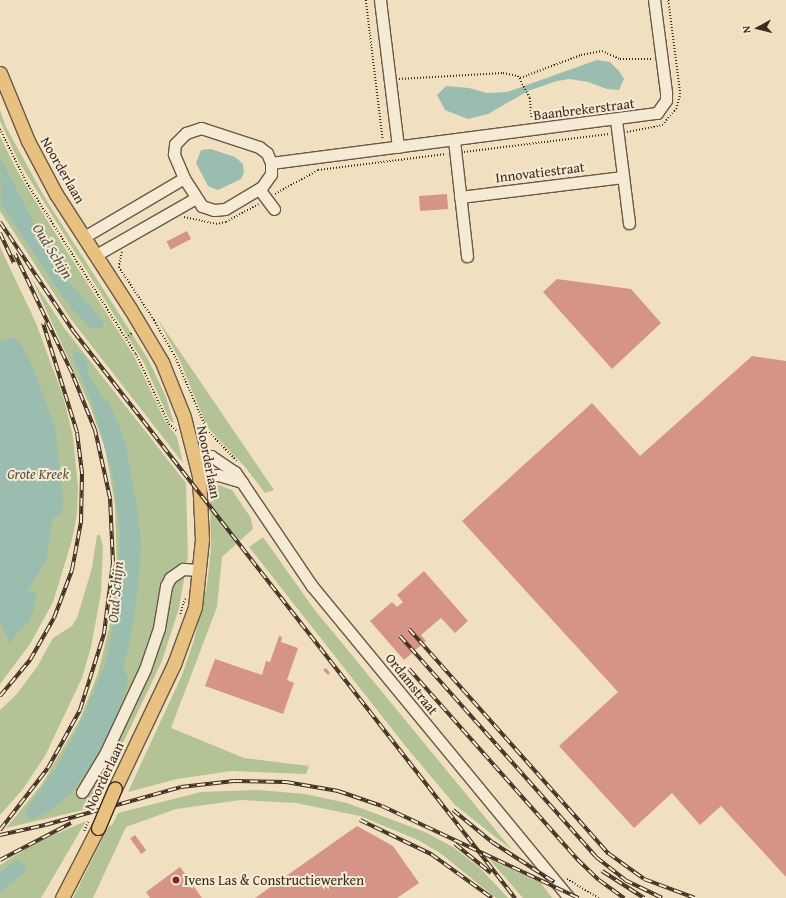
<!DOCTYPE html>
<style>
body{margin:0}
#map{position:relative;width:786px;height:898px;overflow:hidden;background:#f0e0bf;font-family:"Gentium Book Plus",serif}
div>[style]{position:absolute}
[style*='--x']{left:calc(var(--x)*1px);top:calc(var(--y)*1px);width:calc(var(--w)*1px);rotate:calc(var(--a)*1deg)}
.green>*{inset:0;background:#b4c396}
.water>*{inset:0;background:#9abdaf}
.building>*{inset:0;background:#d69388;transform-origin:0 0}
.path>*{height:1.5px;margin-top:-0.75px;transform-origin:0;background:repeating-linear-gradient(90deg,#3c2a1e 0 1px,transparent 0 3px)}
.roads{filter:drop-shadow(1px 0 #695846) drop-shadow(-1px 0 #695846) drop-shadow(0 1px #695846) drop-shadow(0 -1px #695846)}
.minor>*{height:11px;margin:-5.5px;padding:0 5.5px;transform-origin:5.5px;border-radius:5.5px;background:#f5ebd5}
.major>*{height:13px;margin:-6.5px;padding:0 6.5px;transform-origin:6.5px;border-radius:6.5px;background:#e8c080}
.rail>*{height:4px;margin-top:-2px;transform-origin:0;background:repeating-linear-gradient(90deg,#f5ebd5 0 8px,#3c2a1e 0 16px);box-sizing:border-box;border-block:1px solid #3c2a1e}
.path-bridge>*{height:1.5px;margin-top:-0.75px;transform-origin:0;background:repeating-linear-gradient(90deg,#3c2a1e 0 1px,transparent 0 3px)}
.bridges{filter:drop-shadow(1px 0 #3c2a1e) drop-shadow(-1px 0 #3c2a1e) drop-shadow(0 1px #3c2a1e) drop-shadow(0 -1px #3c2a1e)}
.major-bridge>*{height:13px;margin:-6.5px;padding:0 6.5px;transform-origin:6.5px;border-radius:6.5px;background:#e8c080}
.dots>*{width:11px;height:11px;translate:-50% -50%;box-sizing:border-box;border:2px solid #f5ebd5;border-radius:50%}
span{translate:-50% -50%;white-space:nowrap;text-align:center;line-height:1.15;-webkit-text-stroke:4px #f5ebd5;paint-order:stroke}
.street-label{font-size:14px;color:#3c2a1e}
.park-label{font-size:14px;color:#5a503c;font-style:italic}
.poi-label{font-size:14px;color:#3c2a1e}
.left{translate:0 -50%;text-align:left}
.water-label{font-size:15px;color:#544f42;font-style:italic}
.north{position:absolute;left:738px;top:8px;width:40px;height:40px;-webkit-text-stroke:3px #f5ebd5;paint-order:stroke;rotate:263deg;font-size:11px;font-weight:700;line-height:16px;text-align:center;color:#3c2a1e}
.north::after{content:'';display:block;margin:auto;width:14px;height:18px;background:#3c2a1e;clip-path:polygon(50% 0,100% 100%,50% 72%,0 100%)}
</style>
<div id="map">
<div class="green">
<div style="clip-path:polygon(0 110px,6px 127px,45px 198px,148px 359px,166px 397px,174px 423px,170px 421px,144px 363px,19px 162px,0 121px)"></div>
<div style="clip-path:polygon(0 136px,16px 169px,50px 225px,134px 356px,165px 421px,177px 437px,183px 463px,70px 318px,0 211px)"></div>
<div style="clip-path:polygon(0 247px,36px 323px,63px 396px,73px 436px,78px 487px,77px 514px,72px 540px,53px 602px,30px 644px,0 684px)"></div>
<div style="clip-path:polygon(32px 279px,65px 329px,186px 483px,188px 556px,179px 608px,162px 661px,92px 808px,6px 828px,42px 784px,80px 719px,98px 673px,111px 620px,117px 570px,115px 505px,105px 448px,90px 406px)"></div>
<div style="clip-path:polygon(157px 318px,274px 490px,265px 493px,246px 468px,207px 427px,180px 361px)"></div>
<div style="clip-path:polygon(219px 485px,232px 490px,251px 518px,253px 529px,222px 557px,217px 607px,171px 728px,244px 758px,309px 766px,306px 774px,232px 771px,177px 779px,128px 792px,182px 675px,194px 640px,207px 585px,211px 547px,210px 494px,212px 488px)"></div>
<div style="clip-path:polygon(97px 535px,100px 535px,103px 546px,101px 593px,91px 647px,82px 678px,45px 756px,23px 789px,0 815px,0 710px,16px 695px,37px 667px,53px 638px,72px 626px,77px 618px,92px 568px)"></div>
<div style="clip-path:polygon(263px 537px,314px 609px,512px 850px,455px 805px,407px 748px,249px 547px)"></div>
<div style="clip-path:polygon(258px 790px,305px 794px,347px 803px,425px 832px,453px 847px,480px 868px,508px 898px,496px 898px,440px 853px,418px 840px,360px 816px,296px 803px,241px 800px,176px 809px,126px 827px,93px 898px,73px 898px,109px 826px,112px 825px,118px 813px,201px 792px)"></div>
<div style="clip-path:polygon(86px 821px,41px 898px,0 898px,0 865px,35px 843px)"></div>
<div style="clip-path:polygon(489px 859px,541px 883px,552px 898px,523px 898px)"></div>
</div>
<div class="water">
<div style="clip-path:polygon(597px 60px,610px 62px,619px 71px,624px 79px,619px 90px,607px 89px,588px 82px,570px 79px,557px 81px,528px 91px,488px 114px,468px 119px,445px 110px,437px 95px,446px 86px,469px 88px,487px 93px,507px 92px)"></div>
<div style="clip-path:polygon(211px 149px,235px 157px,243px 164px,244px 173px,241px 179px,218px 190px,208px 186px,196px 163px,201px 150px)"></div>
<div style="clip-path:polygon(0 157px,59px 271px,101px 318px,104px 323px,103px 327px,95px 329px,88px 327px,65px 300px,1px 204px)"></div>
<div style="clip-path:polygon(14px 337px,20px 342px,30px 361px,55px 426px,63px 495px,62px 515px,53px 518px,46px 561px,27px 592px,37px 591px,34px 609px,28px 623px,20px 629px,10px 644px,0 623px,0 342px)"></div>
<div style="clip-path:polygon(73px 350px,86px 357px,89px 375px,102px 397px,109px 402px,125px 441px,137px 508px,141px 543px,139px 579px,131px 637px,123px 667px,128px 678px,126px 692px,113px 722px,97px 758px,71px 793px,52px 809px,31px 820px,25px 815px,27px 808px,58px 765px,75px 734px,106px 663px,118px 597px,120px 531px,113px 477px,90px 397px,73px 358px)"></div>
<div style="clip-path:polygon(17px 860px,26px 866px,25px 872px,0 893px,0 872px)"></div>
</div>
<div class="building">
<div style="left:447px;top:194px;width:15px;height:28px;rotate:86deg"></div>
<div style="left:187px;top:231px;width:9px;height:23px;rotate:63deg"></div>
<div style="clip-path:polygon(557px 279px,631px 289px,661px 323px,612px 369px,543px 292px)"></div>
<div style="clip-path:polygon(752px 356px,786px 361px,786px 877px,721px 806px,700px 825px,672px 793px,634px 828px,559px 746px,618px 692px,462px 521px,592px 403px,640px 456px)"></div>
<div style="clip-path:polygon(424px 571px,468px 621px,455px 633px,441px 618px,421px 635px,426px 641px,404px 660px,370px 621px,392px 602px,397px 607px,403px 602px,397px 595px)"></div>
<div style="clip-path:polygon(279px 636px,282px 637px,281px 642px,298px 648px,287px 680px,294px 683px,283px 714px,205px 686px,215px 659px,262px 675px,266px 661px,270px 662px)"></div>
<div style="clip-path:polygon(326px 668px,330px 673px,328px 675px,323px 670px)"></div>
<div style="clip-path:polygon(357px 826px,393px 846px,419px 883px,397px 898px,255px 898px)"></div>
<div style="left:135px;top:835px;width:19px;height:6px;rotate:54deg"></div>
<div style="clip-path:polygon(180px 867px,202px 898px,150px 898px,146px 892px)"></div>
</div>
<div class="path">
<div style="--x:366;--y:0;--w:141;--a:83.1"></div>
<div style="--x:520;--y:78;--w:65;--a:-20.7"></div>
<div style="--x:581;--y:55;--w:21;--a:-11"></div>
<div style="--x:602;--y:51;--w:20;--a:24"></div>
<div style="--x:620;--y:59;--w:31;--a:0"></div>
<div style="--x:399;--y:79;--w:104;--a:-3.3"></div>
<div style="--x:503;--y:73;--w:15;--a:11"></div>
<div style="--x:518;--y:76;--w:25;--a:61"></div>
<div style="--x:530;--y:98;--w:21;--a:85"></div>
<div style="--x:0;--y:129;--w:60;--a:63.4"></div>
<div style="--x:27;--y:183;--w:203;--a:57.5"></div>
<div style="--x:136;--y:354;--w:77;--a:64.8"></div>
<div style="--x:169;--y:424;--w:11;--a:41"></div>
<div style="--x:627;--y:132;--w:36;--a:-11"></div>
<div style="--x:662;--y:125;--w:21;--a:-49"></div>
<div style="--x:676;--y:109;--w:16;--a:-75"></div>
<div style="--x:680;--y:94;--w:95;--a:-97.3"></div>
<div style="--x:464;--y:152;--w:146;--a:-7.1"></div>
<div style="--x:275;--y:194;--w:49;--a:-29.2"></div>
<div style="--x:318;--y:170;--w:129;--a:-7.1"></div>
<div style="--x:184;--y:217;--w:33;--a:12"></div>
<div style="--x:216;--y:224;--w:10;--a:-11"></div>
<div style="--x:226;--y:222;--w:37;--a:-29"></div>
<div style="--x:122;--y:252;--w:15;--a:101"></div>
<div style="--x:119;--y:267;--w:64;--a:56.6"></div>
<div style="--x:154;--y:320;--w:3;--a:162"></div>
<div style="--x:154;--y:320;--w:39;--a:60"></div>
<div style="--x:174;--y:354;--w:83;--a:66.5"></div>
<div style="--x:207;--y:430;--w:45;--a:45.9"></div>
<div style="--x:126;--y:338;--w:8;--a:-40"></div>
<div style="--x:180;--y:614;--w:16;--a:-72"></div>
<div style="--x:567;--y:879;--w:37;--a:31"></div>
</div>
<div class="roads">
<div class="minor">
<div style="--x:380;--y:0;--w:148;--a:83"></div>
<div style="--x:616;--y:120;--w:104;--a:82.8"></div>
<div style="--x:201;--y:128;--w:61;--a:18.1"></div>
<div style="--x:259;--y:147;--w:10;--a:37"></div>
<div style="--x:267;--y:153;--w:11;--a:68"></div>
<div style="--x:271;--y:163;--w:11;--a:90"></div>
<div style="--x:271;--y:174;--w:16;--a:125"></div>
<div style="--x:262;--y:187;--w:43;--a:149.3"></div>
<div style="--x:225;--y:209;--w:11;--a:175"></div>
<div style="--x:214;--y:210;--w:13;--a:-162"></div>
<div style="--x:202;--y:206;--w:33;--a:-123"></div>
<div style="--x:184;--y:178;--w:26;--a:-113"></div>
<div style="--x:174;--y:154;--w:10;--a:-84"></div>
<div style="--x:175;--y:144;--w:16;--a:-45"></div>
<div style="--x:186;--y:133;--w:16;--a:-18"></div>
<div style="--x:454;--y:140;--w:117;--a:83.6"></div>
<div style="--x:271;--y:163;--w:389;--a:-7.4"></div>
<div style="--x:657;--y:113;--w:16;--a:-55"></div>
<div style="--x:666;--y:100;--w:8;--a:-90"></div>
<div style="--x:666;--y:92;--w:93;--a:-97.4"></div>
<div style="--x:259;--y:189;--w:25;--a:53"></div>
<div style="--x:460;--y:197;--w:164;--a:-7"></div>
<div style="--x:84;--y:237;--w:116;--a:-30.5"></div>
<div style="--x:96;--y:255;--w:115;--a:-29.7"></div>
<div style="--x:194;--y:456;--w:17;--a:0"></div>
<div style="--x:211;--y:456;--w:29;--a:34"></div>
<div style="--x:235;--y:472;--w:138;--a:56"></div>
<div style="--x:312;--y:586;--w:404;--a:50.5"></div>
<div style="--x:199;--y:476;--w:19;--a:-3"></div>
<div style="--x:218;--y:475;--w:25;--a:16"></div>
<div style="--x:82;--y:792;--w:44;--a:-58.8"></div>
<div style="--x:105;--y:754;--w:94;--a:-64.8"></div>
<div style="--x:145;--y:669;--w:43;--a:-71.1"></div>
<div style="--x:159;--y:628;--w:43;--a:-80.5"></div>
<div style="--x:166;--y:586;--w:9;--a:-63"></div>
<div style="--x:170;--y:578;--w:16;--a:-35"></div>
<div style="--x:183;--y:569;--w:17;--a:3"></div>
</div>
<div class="major">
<div style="--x:0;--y:73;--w:74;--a:67.6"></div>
<div style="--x:28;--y:141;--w:60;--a:62.2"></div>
<div style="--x:56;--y:194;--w:138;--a:57.1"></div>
<div style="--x:131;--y:310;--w:61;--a:59.2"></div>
<div style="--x:162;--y:362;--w:59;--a:68.2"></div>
<div style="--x:184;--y:417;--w:61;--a:75.7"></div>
<div style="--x:199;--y:476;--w:63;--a:87.3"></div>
<div style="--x:202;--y:539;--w:68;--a:95.9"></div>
<div style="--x:195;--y:607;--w:61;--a:110.2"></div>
<div style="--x:174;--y:664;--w:137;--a:115.4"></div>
<div style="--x:62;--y:898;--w:79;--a:-62.8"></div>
</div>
</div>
<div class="rail">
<div style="--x:0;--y:222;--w:133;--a:56.1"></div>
<div style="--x:74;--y:332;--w:718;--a:52.08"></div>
<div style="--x:0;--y:233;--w:33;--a:65"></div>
<div style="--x:409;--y:629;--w:300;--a:48.4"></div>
<div style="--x:608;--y:853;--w:44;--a:35.8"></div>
<div style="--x:644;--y:879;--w:54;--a:20.4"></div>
<div style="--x:400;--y:636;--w:295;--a:48.4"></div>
<div style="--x:596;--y:857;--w:37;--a:38"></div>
<div style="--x:625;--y:880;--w:41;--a:25.9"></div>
<div style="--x:409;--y:669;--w:254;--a:48.5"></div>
<div style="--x:577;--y:859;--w:30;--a:44"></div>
<div style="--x:599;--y:880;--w:31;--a:36"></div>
<div style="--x:0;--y:696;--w:47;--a:-50.2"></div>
<div style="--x:30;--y:660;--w:48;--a:-60.3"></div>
<div style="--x:54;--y:618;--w:51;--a:-69.4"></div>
<div style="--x:72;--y:570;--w:49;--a:-79.4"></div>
<div style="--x:81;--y:522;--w:49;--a:-88.8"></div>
<div style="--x:82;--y:473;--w:41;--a:-97"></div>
<div style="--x:77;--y:432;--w:114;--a:-107.3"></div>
<div style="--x:453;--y:810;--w:50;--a:39.4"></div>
<div style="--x:492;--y:842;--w:74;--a:32.8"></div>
<div style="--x:360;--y:820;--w:79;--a:25.6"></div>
<div style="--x:431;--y:854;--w:75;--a:35.8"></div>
<div style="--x:0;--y:830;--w:78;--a:-52.3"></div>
<div style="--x:48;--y:768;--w:66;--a:-61.1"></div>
<div style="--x:80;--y:710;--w:80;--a:-72.5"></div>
<div style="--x:104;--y:634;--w:72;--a:-82.8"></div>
<div style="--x:113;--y:563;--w:65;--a:-92.6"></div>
<div style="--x:110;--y:498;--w:70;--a:-102.4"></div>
<div style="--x:95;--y:430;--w:61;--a:-112"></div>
<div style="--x:72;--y:373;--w:132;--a:-115.6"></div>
<div style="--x:0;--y:835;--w:46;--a:-12.5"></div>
<div style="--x:45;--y:825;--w:141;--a:-15.6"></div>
<div style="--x:181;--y:787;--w:53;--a:-6.5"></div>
<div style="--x:234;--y:781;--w:52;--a:1.1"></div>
<div style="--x:286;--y:782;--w:53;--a:9.8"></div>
<div style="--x:338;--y:791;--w:46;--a:18.8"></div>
<div style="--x:382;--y:806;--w:217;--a:25.1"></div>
<div style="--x:455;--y:844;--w:46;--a:38.9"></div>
<div style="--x:0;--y:860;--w:80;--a:-27.5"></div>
<div style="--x:602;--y:871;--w:50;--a:32.7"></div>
</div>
<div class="path-bridge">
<div style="--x:84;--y:831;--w:10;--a:-66"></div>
</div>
<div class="bridges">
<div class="major-bridge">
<div style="--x:98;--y:828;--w:43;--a:-67"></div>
</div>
</div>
<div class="dots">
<div style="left:176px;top:880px;background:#8f2418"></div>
</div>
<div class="street-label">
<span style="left:584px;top:109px;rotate:-7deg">Baanbrekerstraat</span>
<span style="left:63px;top:170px;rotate:60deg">Noorderlaan</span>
<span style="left:540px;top:172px;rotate:-7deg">Innovatiestraat</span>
<span style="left:209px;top:462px;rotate:79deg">Noorderlaan</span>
<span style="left:412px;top:684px;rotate:51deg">Ordamstraat</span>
<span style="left:104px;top:776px;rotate:-65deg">Noorderlaan</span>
</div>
<div class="park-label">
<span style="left:38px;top:474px">Grote Kreek</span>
</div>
<div class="poi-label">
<span class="left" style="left:184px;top:880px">Ivens Las &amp; Constructiewerken</span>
</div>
<div class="water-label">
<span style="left:53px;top:251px;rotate:58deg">Oud Schijn</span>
<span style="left:115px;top:592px;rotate:-85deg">Oud Schijn</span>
</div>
<div class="north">N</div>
</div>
